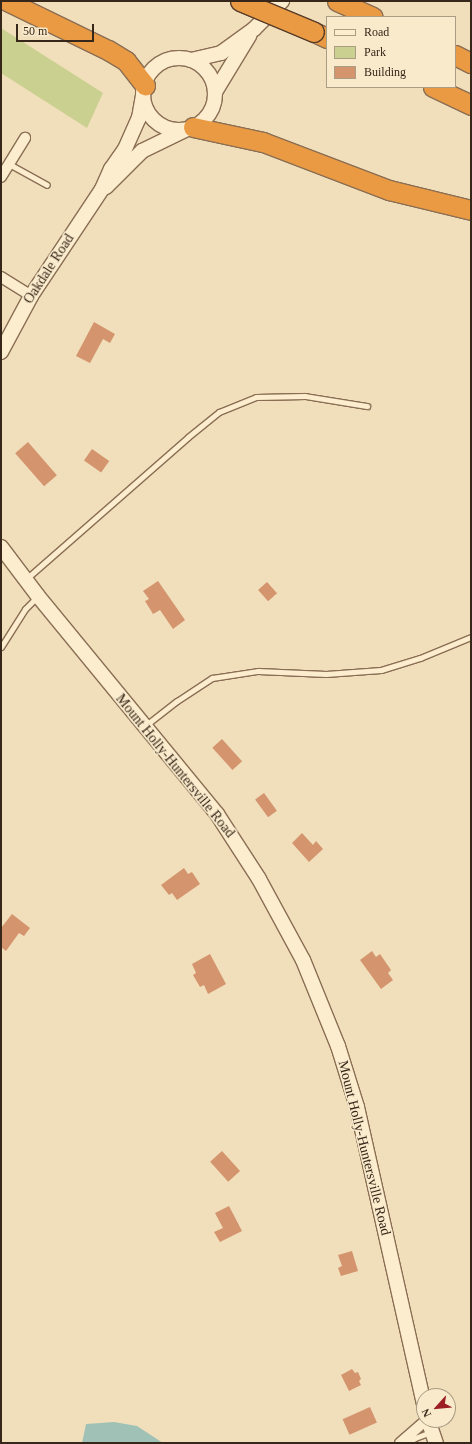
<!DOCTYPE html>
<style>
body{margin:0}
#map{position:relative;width:472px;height:1444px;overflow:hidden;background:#f1dfbb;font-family:"Times New Roman",serif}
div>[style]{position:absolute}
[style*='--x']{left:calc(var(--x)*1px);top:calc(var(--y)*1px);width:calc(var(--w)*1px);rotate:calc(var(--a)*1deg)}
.green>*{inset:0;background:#cad08f}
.water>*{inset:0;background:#a0c2b6}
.building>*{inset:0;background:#d3946e;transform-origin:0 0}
.roads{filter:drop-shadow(1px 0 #8a6e54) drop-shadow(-1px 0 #8a6e54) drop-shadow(0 1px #8a6e54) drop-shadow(0 -1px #8a6e54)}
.lane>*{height:5px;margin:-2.5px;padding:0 2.5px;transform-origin:2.5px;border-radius:2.5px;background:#fcedcf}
.street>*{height:10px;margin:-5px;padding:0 5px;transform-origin:5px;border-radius:5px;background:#fcedcf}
.secondary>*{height:14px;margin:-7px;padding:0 7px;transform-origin:7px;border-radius:7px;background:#fcedcf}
.secondary>.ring{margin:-7px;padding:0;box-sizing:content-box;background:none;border:14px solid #fcedcf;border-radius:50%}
.highway>*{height:19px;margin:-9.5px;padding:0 9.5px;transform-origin:9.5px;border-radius:9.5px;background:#ea9a43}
.bridges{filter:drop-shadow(1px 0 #573c29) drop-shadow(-1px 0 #573c29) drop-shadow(0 1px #573c29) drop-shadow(0 -1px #573c29)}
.highway-bridge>*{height:19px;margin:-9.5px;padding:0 9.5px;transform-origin:9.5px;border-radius:9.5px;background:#ea9a43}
span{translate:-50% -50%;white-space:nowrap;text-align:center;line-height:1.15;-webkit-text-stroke:3px #f8eacb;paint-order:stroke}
.street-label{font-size:14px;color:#37271a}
.frame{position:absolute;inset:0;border:2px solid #37271a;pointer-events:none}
.legend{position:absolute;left:326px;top:16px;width:130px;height:72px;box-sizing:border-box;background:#f8eacb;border:1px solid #ab9c84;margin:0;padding:5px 7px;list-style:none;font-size:12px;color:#37271a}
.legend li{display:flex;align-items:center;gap:8px;height:20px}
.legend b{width:20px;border:1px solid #ab9c84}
.north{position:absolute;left:416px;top:1388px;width:40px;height:40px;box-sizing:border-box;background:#f8eacb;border:1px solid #ab9c84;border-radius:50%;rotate:243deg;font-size:11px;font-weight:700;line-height:16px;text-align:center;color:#37271a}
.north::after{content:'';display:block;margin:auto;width:14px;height:18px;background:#9d1f24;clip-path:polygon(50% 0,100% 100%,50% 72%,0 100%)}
.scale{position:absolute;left:16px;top:24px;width:78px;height:18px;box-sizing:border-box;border:2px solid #37271a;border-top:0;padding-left:5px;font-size:12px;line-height:14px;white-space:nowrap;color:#37271a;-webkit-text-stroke:3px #f8eacb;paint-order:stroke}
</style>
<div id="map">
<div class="green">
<div style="clip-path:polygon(1px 28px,103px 93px,87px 128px,1px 73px)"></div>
</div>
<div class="water">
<div style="clip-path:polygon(114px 1422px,137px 1426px,163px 1443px,82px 1443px,86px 1424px)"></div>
</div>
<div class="building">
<div style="clip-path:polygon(94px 322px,115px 334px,110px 343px,103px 339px,90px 363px,76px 356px)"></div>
<div style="left:28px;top:442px;width:44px;height:17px;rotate:49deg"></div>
<div style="left:92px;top:449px;width:21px;height:14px;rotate:35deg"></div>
<div style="clip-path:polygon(158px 581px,185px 620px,173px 629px,160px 610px,153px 614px,145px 601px,149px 599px,143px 591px)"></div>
<div style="left:267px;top:582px;width:15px;height:12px;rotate:48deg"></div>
<div style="left:222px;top:739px;width:30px;height:13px;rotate:48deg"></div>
<div style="left:264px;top:793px;width:22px;height:11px;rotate:54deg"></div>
<div style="clip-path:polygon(302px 833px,313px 845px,316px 841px,323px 849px,309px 862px,292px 843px)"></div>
<div style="clip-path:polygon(184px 868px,188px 874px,192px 872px,200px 884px,177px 900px,172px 893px,169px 895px,161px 885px)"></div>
<div style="clip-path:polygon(12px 914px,30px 928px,24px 936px,19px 933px,6px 951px,1px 947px,1px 928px)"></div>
<div style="clip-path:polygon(372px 951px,376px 957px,380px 954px,391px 970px,388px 973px,393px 980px,381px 989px,360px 960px)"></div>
<div style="clip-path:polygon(210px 954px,226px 984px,208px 994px,204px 985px,200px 987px,193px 975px,196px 973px,192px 964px)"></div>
<div style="left:222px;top:1151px;width:27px;height:16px;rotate:48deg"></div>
<div style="clip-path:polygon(229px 1206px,242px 1231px,220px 1242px,214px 1232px,223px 1228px,215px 1213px)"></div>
<div style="clip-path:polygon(352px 1251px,358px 1271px,341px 1276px,338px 1268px,342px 1266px,338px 1255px)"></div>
<div style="clip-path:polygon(352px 1369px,355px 1373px,358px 1372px,361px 1379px,359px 1381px,361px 1385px,349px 1391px,341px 1375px)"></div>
<div style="left:370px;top:1407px;width:17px;height:30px;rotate:66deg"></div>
</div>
<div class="roads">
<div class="lane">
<div style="--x:9;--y:164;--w:43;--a:28.9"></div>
<div style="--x:26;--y:579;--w:215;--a:-41.2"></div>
<div style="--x:188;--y:437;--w:40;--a:-39"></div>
<div style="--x:219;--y:412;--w:40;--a:-22"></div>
<div style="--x:256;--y:397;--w:49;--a:-1.2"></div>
<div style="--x:305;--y:396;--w:63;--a:9.2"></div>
<div style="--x:1;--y:647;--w:45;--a:-57.7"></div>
<div style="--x:25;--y:609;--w:18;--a:-45"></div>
<div style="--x:146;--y:725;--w:39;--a:-38"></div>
<div style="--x:177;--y:701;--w:42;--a:-33.3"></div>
<div style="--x:212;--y:678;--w:47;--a:-8.7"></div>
<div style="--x:258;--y:671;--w:68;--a:2.5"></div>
<div style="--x:326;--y:674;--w:55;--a:-4.2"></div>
<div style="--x:381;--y:670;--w:41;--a:-17.1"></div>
<div style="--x:420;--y:658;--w:55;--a:-22.4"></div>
<div style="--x:408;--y:1443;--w:9;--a:-36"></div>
<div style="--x:415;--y:1438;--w:17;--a:-21"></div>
</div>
<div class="street">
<div style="--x:1;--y:177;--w:46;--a:-58.4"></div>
<div style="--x:1;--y:277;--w:36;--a:32"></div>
<div style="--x:400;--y:1443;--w:35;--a:-41"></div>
</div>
<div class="secondary">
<div class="ring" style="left:143px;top:58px;width:58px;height:58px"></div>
<div style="--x:191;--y:60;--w:31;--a:-13"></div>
<div style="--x:221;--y:53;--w:41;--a:-36"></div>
<div style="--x:254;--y:29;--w:40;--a:-45"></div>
<div style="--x:215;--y:92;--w:66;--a:-58.7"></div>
<div style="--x:106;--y:187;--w:51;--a:-45"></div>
<div style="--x:142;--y:151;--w:48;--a:-26"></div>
<div style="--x:1;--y:352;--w:64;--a:-61.8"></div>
<div style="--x:31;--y:296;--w:128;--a:-56.4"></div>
<div style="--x:102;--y:189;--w:22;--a:-66"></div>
<div style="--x:111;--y:169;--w:24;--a:-55"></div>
<div style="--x:125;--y:149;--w:34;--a:-66"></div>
<div style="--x:139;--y:118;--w:29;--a:-80"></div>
<div style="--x:1;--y:547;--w:61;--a:52.9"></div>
<div style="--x:38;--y:596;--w:282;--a:50.6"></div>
<div style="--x:217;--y:814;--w:77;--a:57.1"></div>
<div style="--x:259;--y:879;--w:92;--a:61.5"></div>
<div style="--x:303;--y:960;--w:93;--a:67.9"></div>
<div style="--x:338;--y:1046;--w:64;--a:72.7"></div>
<div style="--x:357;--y:1107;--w:304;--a:77.3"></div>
<div style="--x:428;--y:1420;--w:24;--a:71"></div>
</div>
<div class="highway">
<div style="--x:7;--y:1;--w:112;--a:25.9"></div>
<div style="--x:108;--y:50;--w:21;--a:31"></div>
<div style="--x:126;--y:61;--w:31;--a:52"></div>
<div style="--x:337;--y:1;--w:39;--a:24"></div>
<div style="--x:314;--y:32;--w:14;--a:25"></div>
<div style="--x:455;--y:55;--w:18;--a:27"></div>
<div style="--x:433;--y:87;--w:42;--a:25.3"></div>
<div style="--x:193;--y:127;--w:72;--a:12.1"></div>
<div style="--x:263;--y:142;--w:135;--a:20.9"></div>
<div style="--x:389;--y:190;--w:84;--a:13.7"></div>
</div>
</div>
<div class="bridges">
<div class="highway-bridge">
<div style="--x:240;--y:1;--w:80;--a:22.7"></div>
</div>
</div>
<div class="street-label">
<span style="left:49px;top:269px;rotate:-57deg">Oakdale Road</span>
<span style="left:175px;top:766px;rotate:51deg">Mount Holly-Huntersville Road</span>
<span style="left:364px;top:1148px;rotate:76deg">Mount Holly-Huntersville Road</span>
</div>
<div class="frame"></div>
<ul class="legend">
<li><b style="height:5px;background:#fcedcf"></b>Road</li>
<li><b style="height:11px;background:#cad08f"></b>Park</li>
<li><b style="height:11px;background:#d3946e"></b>Building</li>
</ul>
<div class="north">N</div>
<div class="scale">50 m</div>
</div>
